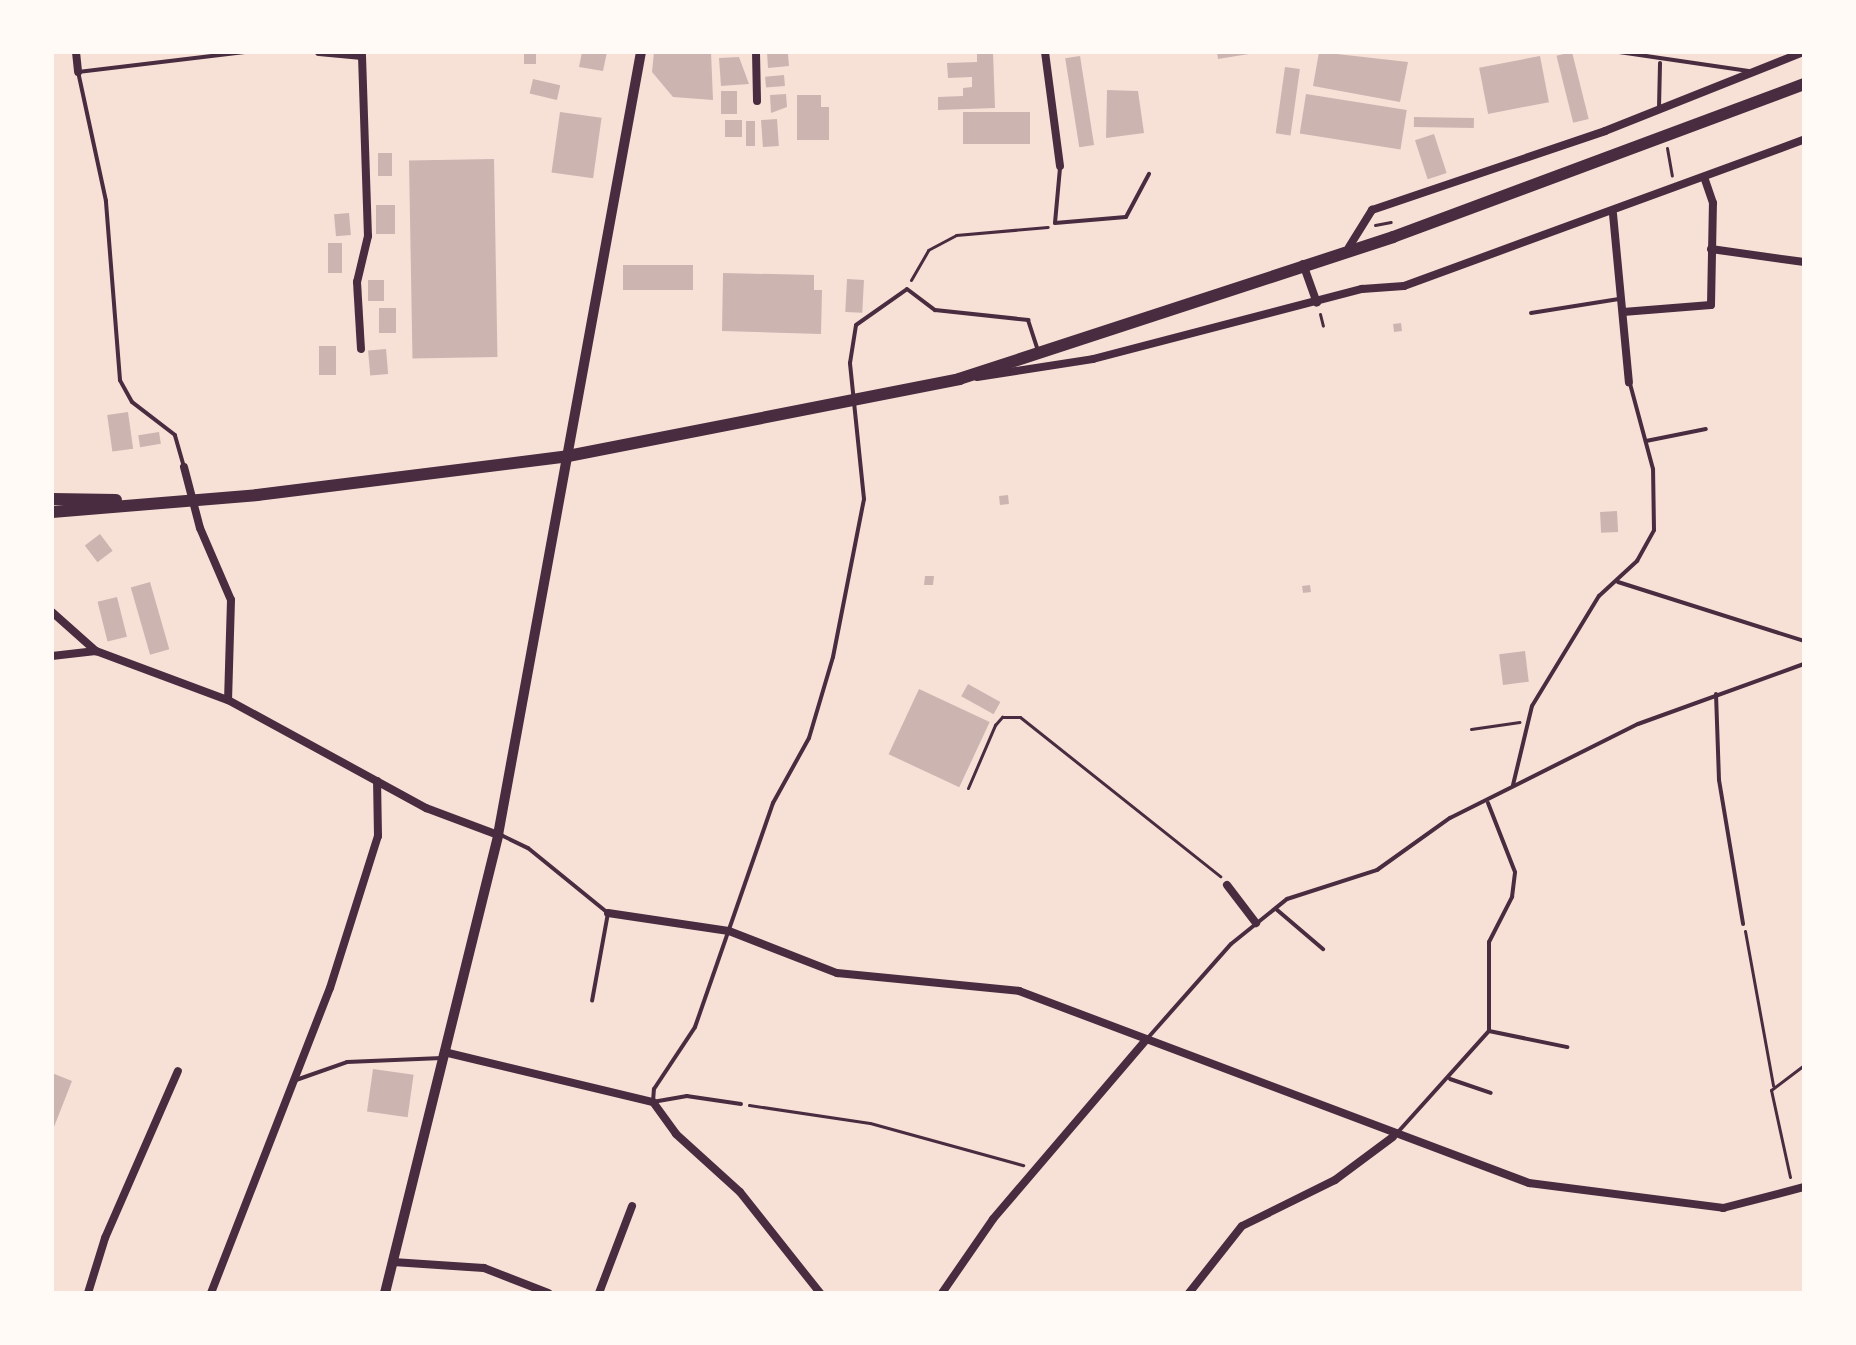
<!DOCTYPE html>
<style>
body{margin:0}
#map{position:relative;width:1856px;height:1345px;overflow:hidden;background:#f7e1d7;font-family:Figtree,sans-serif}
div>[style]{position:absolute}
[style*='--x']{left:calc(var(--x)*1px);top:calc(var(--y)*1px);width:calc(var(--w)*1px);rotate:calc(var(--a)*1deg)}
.building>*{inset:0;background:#ccb4b1;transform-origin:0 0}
.path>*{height:3px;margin:-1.5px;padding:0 1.5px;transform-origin:1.5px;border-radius:1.5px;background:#4a2c40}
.service>*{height:4px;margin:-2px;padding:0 2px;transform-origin:2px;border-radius:2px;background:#4a2c40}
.minor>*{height:8px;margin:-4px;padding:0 4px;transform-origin:4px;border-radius:4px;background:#4a2c40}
.tertiary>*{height:10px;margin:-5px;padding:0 5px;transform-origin:5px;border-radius:5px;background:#4a2c40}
.primary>*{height:12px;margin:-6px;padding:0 6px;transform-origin:6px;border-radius:6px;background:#4a2c40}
span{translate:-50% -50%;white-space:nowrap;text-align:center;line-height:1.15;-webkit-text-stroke:7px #fffaf5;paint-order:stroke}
.frame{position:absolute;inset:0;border:54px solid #fffaf5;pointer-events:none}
</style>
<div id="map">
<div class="building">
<div style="left:524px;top:52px;width:12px;height:12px"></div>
<div style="clip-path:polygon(582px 52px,607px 52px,603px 71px,579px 67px)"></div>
<div style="clip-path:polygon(654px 52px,711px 52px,713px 100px,673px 97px,652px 72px)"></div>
<div style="clip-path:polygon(767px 52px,788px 54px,789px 66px,768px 68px)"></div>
<div style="clip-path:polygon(977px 52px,993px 52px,995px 108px,938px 110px,938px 97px,963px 96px,963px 88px,972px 87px,972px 77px,948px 78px,947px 63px,977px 62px)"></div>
<div style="clip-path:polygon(1217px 52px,1249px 52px,1249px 54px,1218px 59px)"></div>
<div style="clip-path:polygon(1319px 52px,1408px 62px,1400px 102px,1313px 86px)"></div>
<div style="left:1572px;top:52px;width:69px;height:16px;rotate:76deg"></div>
<div style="left:1080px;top:56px;width:90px;height:15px;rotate:81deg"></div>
<div style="left:1540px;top:56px;width:47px;height:62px;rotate:79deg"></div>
<div style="clip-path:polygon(739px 57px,749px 84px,721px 86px,719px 58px)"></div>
<div style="left:1285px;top:67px;width:15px;height:67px;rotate:8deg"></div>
<div style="left:784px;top:75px;width:11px;height:19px;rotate:85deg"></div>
<div style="left:533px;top:79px;width:28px;height:15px;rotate:13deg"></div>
<div style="clip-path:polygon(1107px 90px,1138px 91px,1144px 133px,1106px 138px)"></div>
<div style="left:721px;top:91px;width:16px;height:23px"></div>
<div style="clip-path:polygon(786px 94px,787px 107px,771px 113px,770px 95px)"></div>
<div style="left:1306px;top:94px;width:102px;height:40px;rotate:9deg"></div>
<div style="clip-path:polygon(797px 95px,821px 95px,821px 107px,829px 107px,829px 140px,797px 140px)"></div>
<div style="left:560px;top:112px;width:42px;height:61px;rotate:8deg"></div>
<div style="left:963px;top:112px;width:67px;height:32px"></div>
<div style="left:1414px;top:117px;width:60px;height:10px;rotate:1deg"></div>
<div style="left:777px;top:119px;width:27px;height:16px;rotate:86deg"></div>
<div style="left:725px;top:120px;width:17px;height:17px"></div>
<div style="left:746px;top:121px;width:9px;height:25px"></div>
<div style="left:1434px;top:134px;width:41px;height:20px;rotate:72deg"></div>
<div style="left:378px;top:153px;width:14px;height:23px"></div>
<div style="left:494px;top:159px;width:198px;height:85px;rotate:89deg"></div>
<div style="left:376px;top:205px;width:19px;height:29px"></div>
<div style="left:349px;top:213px;width:22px;height:15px;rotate:85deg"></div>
<div style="left:328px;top:243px;width:14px;height:30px"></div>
<div style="left:623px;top:265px;width:70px;height:25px"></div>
<div style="clip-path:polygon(723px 273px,814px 275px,814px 290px,822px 290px,821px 334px,722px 331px)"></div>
<div style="left:847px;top:279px;width:17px;height:33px;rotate:3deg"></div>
<div style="left:368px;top:280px;width:16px;height:21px"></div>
<div style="left:379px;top:308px;width:17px;height:25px"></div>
<div style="left:1401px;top:323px;width:8px;height:8px;rotate:83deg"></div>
<div style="left:319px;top:346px;width:17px;height:29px"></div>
<div style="left:386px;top:349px;width:25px;height:18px;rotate:85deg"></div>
<div style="left:128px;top:412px;width:37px;height:21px;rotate:82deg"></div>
<div style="left:159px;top:432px;width:12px;height:21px;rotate:81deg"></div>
<div style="left:1008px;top:495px;width:9px;height:9px;rotate:84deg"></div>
<div style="left:1617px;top:511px;width:21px;height:17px;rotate:87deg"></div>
<div style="left:100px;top:534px;width:21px;height:19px;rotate:53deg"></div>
<div style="clip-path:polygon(925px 576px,934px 576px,933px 585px,924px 585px)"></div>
<div style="left:150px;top:582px;width:70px;height:20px;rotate:74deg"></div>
<div style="left:1310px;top:585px;width:7px;height:8px;rotate:82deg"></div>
<div style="left:117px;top:597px;width:41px;height:20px;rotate:76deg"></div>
<div style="left:1525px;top:651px;width:31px;height:26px;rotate:83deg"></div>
<div style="left:968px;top:684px;width:37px;height:14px;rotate:29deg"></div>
<div style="left:919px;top:689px;width:78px;height:72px;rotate:25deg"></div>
<div style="left:373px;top:1069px;width:41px;height:43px;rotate:8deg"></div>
<div style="clip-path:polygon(52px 1073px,72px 1081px,52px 1132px)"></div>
</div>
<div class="path">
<div style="--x:1667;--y:148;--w:28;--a:80"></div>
<div style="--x:1375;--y:225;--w:16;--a:-11"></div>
<div style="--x:911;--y:280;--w:34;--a:-60"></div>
<div style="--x:928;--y:250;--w:32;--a:-28"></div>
<div style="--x:956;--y:235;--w:92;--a:-5"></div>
<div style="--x:1320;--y:314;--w:12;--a:76"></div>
<div style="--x:1471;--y:729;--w:49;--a:-8.3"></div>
<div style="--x:968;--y:788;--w:69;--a:-66.8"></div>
<div style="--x:995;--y:725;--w:11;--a:-49"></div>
<div style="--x:1002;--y:717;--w:18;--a:0"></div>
<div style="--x:1020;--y:717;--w:256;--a:38.5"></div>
<div style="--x:1745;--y:931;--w:157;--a:79.7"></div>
<div style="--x:749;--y:1105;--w:122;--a:8.5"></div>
<div style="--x:870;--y:1123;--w:159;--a:15.4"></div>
<div style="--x:1790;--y:1177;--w:89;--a:-102.3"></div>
<div style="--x:1771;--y:1090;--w:41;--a:-37.1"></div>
</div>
<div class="service">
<div style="--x:1619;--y:52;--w:131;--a:8.3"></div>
<div style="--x:1659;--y:108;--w:45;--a:-88.7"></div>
<div style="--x:1060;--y:168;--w:55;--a:95.2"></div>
<div style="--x:1055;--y:223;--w:71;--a:-4.8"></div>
<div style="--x:1126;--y:217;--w:49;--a:-61.9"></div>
<div style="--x:1531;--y:313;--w:89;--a:-9"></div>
<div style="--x:1646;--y:441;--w:61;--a:-11.3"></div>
<div style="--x:184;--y:467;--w:33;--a:-106"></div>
<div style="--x:175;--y:435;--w:54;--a:-142.5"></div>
<div style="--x:132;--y:402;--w:25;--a:-119"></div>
<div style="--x:120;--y:380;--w:180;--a:-94.5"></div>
<div style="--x:106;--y:201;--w:132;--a:-102.2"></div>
<div style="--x:78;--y:72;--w:168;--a:-6.8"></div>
<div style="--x:1618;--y:582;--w:195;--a:17.6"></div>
<div style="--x:1716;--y:694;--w:86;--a:88"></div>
<div style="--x:1719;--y:780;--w:146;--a:80.5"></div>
<div style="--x:1513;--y:785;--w:81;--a:-76.5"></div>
<div style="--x:1532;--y:706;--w:129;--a:-58.7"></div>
<div style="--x:1599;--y:596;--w:52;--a:-42.6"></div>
<div style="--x:1637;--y:561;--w:35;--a:-61"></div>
<div style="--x:1654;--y:530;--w:61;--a:-90.9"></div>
<div style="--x:1653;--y:469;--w:88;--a:-105.1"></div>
<div style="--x:501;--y:835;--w:30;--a:26"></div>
<div style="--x:528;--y:848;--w:103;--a:39.1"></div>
<div style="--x:608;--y:913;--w:89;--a:100.3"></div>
<div style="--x:1276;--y:909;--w:62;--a:40.4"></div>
<div style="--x:1489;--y:1031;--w:80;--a:11.6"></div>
<div style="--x:1146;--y:1040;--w:128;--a:-48.5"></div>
<div style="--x:1231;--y:944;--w:72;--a:-38.8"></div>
<div style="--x:1287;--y:899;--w:95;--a:-17.9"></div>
<div style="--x:1377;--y:870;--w:90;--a:-35.5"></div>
<div style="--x:1450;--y:818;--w:210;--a:-26.6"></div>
<div style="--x:1638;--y:724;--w:177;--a:-19.9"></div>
<div style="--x:1450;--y:1079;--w:43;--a:18.9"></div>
<div style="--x:296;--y:1080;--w:54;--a:-19.4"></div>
<div style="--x:347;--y:1062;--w:95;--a:-2.4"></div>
<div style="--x:741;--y:1104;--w:55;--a:-171.6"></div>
<div style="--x:687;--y:1096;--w:35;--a:170"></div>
<div style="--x:653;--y:1102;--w:13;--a:-86"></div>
<div style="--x:654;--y:1089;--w:74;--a:-56.5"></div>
<div style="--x:695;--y:1027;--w:237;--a:-70.8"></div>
<div style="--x:773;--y:803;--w:74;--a:-61"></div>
<div style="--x:809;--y:738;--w:84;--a:-73.5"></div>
<div style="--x:833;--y:657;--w:161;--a:-78.9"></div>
<div style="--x:864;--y:499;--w:137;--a:-95.9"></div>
<div style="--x:850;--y:363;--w:38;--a:-81"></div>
<div style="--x:856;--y:325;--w:62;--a:-35.2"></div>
<div style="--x:907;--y:289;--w:35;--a:37"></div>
<div style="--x:935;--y:310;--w:94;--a:6.1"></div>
<div style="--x:1028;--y:320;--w:32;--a:72"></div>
<div style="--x:1398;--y:1132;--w:136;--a:-48"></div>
<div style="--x:1489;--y:1031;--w:89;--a:-90"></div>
<div style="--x:1489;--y:942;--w:51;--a:-62.9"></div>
<div style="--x:1512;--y:897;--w:25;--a:-83"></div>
<div style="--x:1515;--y:872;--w:74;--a:-111.4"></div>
</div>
<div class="minor">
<div style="--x:76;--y:52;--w:20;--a:84"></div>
<div style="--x:319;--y:52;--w:43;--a:5.3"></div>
<div style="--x:362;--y:56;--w:180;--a:88.1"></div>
<div style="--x:368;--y:236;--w:47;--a:103.4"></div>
<div style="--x:357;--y:282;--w:67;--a:86.6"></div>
<div style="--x:756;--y:52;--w:49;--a:88.8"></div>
<div style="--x:1045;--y:52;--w:115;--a:82.5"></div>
<div style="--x:1613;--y:214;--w:169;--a:84.6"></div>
<div style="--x:1349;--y:247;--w:44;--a:-58.1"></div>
<div style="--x:1372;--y:210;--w:246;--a:-18.7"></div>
<div style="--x:1605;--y:131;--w:214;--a:-21.7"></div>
<div style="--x:1711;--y:249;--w:94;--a:8"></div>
<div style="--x:1303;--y:264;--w:41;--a:70.3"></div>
<div style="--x:1623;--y:312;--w:88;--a:-4.5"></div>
<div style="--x:1711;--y:305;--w:102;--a:-88.9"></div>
<div style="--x:1713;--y:203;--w:24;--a:-109"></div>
<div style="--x:977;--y:377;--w:117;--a:-8.8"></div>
<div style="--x:1093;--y:359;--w:278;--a:-14.6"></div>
<div style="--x:1362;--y:289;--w:42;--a:-4.1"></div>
<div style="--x:1404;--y:286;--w:426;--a:-20.1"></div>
<div style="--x:184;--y:467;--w:63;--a:75.3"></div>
<div style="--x:200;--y:528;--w:78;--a:66.7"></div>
<div style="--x:231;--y:600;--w:100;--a:91.7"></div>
<div style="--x:52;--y:612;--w:59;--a:41.6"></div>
<div style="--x:96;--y:651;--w:141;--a:20.4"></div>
<div style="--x:228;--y:700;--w:226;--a:28.6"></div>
<div style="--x:426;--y:808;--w:77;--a:20.6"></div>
<div style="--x:52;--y:656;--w:44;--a:-6.5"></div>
<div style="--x:1227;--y:885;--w:48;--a:52.7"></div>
<div style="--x:608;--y:913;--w:122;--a:8.5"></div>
<div style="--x:729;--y:931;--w:116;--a:21.3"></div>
<div style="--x:837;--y:973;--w:183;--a:5.6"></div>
<div style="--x:1019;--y:991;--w:545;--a:20.63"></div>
<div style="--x:1529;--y:1183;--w:196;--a:7.3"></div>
<div style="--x:1723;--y:1208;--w:84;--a:-14.5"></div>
<div style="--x:444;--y:1052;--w:215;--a:13.5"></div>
<div style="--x:653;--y:1102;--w:39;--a:54"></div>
<div style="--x:676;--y:1134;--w:86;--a:42.2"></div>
<div style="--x:740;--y:1192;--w:129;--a:51.6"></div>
<div style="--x:393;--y:1262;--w:91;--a:3.8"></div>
<div style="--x:484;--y:1268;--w:69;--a:21.3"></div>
<div style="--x:88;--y:1293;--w:58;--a:-72.8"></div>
<div style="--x:105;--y:1238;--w:182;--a:-66.4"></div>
<div style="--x:211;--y:1293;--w:327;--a:-68.7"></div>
<div style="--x:330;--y:988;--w:159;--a:-72.5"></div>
<div style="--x:378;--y:836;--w:55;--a:-91"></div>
<div style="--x:599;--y:1293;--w:93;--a:-69.2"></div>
<div style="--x:942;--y:1293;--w:90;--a:-55.4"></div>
<div style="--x:993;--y:1219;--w:233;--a:-49.5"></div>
<div style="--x:1189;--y:1293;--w:85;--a:-51.7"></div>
<div style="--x:1242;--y:1226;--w:104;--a:-26.3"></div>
<div style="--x:1335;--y:1180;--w:72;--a:-36.6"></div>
</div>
<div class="tertiary">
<div style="--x:385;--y:1293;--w:472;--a:-76.1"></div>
<div style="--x:498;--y:835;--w:796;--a:-79.65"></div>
</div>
<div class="primary">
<div style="--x:52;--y:499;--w:64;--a:0.9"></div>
<div style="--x:52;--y:512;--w:206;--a:-4.7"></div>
<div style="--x:257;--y:495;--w:313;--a:-7.1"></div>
<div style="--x:568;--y:456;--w:399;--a:-11.1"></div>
<div style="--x:959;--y:379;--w:457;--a:-18.1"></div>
<div style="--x:1393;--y:237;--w:439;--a:-20.4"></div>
</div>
<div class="frame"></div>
</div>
